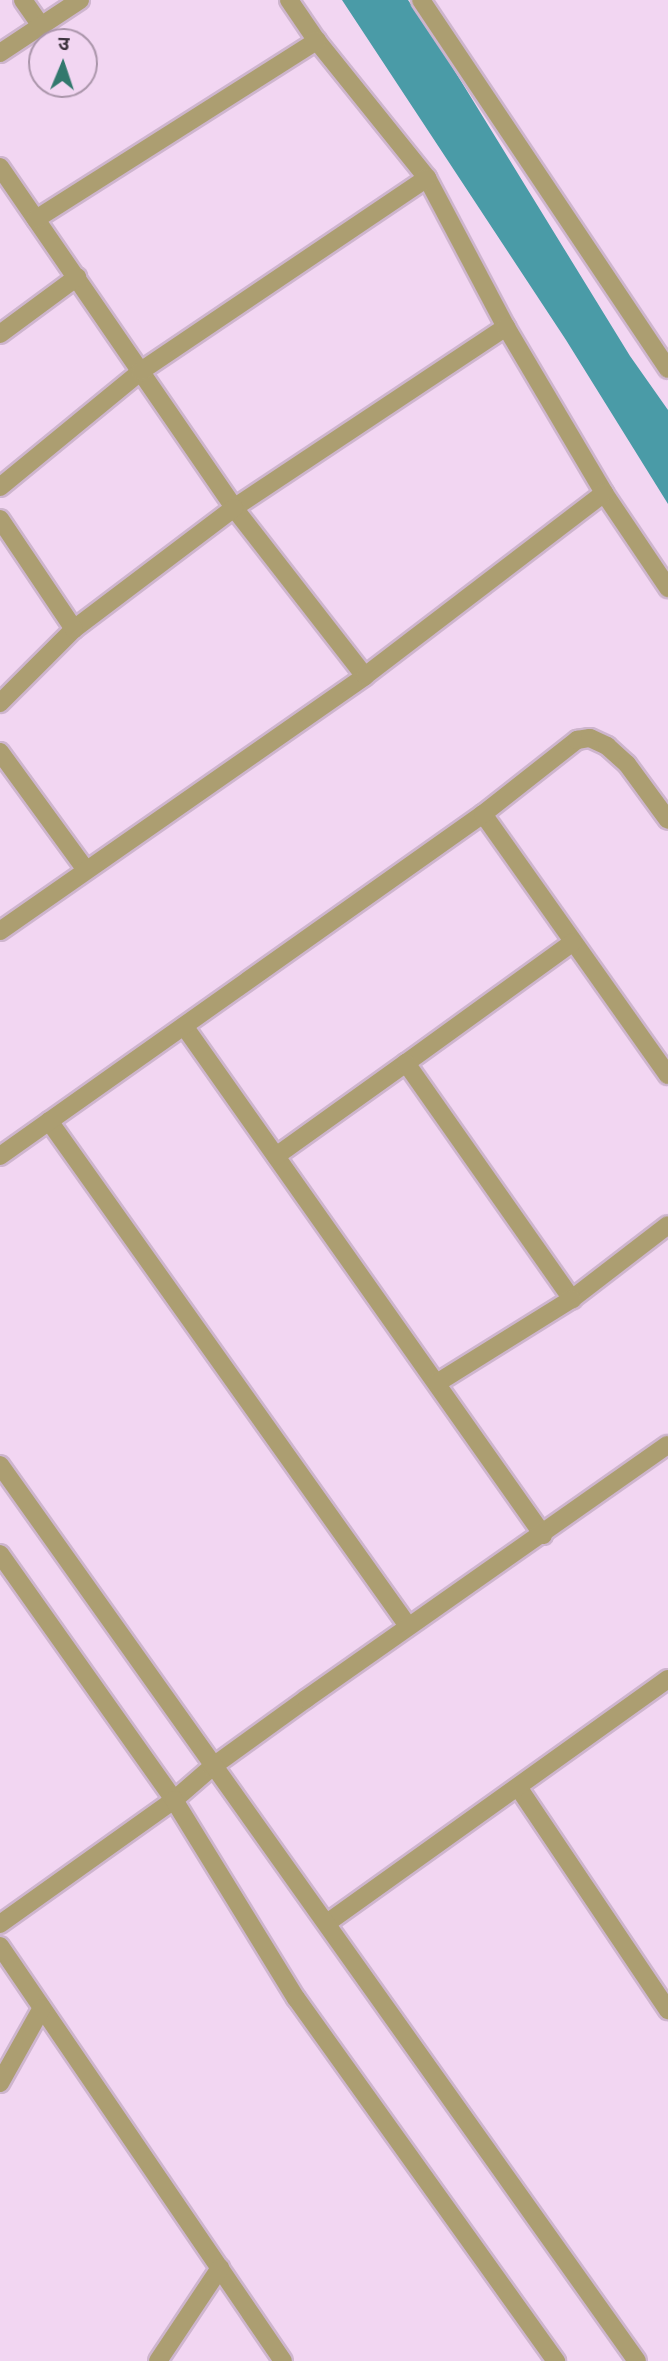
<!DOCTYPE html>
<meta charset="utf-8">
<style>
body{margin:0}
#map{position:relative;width:668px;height:2361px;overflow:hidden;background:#f2d6f2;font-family:Bitter,"Noto Sans Devanagari",serif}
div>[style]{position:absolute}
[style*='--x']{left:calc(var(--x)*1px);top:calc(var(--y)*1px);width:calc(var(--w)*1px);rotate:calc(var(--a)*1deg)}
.water>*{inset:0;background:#4a9ba7}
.roads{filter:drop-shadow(2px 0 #ceb5ce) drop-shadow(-2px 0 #ceb5ce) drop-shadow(0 2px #ceb5ce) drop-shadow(0 -2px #ceb5ce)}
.minor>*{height:18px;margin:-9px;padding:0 9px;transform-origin:9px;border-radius:9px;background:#ac9e71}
.tertiary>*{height:18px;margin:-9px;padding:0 9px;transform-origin:9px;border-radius:9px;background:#ac9e71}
span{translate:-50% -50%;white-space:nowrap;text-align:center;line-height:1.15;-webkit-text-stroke:5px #f2d6f2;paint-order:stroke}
.north{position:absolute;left:28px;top:28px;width:70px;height:70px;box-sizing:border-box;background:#f2d6f2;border:2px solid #aa95aa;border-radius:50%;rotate:2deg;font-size:19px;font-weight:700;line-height:28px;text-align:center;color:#3d333e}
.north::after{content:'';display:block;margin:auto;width:24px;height:32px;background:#32786d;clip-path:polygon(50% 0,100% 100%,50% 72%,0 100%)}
</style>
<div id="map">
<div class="water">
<div style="clip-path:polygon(342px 0,408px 0,432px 34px,630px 356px,668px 410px,668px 504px,566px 340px)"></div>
</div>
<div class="roads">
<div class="minor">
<div style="--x:23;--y:0;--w:32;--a:55"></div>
<div style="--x:289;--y:0;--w:50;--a:55.7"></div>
<div style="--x:317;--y:41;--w:176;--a:51.2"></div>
<div style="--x:427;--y:178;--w:169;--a:62.1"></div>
<div style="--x:506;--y:327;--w:327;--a:146.4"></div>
<div style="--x:234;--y:508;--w:213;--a:52.1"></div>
<div style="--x:421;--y:0;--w:444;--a:56.2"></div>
<div style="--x:0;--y:53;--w:96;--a:-33.5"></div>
<div style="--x:0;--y:167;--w:414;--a:55.5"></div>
<div style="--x:234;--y:508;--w:201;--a:142.9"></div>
<div style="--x:74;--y:629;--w:105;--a:135"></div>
<div style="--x:36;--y:219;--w:333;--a:-32.4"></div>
<div style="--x:506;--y:327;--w:193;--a:59.4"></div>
<div style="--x:604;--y:493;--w:115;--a:56"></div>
<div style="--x:0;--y:334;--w:96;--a:-36.5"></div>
<div style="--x:0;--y:487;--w:183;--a:-39.4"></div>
<div style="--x:141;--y:371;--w:345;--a:-34"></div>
<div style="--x:0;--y:519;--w:133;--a:56.1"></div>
<div style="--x:0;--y:752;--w:146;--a:53.9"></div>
<div style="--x:483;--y:814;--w:320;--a:54.7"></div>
<div style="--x:0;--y:931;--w:445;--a:-34.9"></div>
<div style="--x:365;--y:676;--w:301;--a:-37.4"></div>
<div style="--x:184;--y:1026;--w:623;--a:54.8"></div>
<div style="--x:406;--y:1063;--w:206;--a:-35.9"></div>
<div style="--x:49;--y:1121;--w:620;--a:54.59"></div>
<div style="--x:0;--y:1156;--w:592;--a:-35.3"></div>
<div style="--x:483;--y:814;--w:120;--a:-38.2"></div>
<div style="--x:577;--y:740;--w:13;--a:-9"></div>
<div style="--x:590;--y:738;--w:19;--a:25"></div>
<div style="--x:607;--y:746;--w:27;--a:42"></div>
<div style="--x:627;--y:764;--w:69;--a:53.8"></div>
<div style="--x:276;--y:1156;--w:160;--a:-35.6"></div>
<div style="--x:406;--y:1063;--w:289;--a:54.9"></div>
<div style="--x:572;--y:1299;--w:121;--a:-37.6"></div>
<div style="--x:437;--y:1383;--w:159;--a:-31.9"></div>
<div style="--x:518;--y:1787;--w:269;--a:56.1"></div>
<div style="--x:327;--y:1923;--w:419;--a:-35.6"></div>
<div style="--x:0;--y:1924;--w:214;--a:-35.5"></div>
<div style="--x:174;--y:1800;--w:50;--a:-41"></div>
<div style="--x:212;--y:1767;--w:116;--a:-35.9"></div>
<div style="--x:306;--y:1699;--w:442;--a:-35.1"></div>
<div style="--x:0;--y:1946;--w:502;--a:55.71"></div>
<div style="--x:0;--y:2083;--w:86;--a:-60.8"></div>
<div style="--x:158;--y:2361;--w:112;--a:-56.3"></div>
</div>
<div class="tertiary">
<div style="--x:0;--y:1465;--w:1099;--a:54.59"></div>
<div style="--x:0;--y:1554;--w:301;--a:54.7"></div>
<div style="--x:174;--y:1800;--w:233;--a:58.4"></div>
<div style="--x:296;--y:1998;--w:447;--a:54.4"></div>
</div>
</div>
<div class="north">उ</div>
</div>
